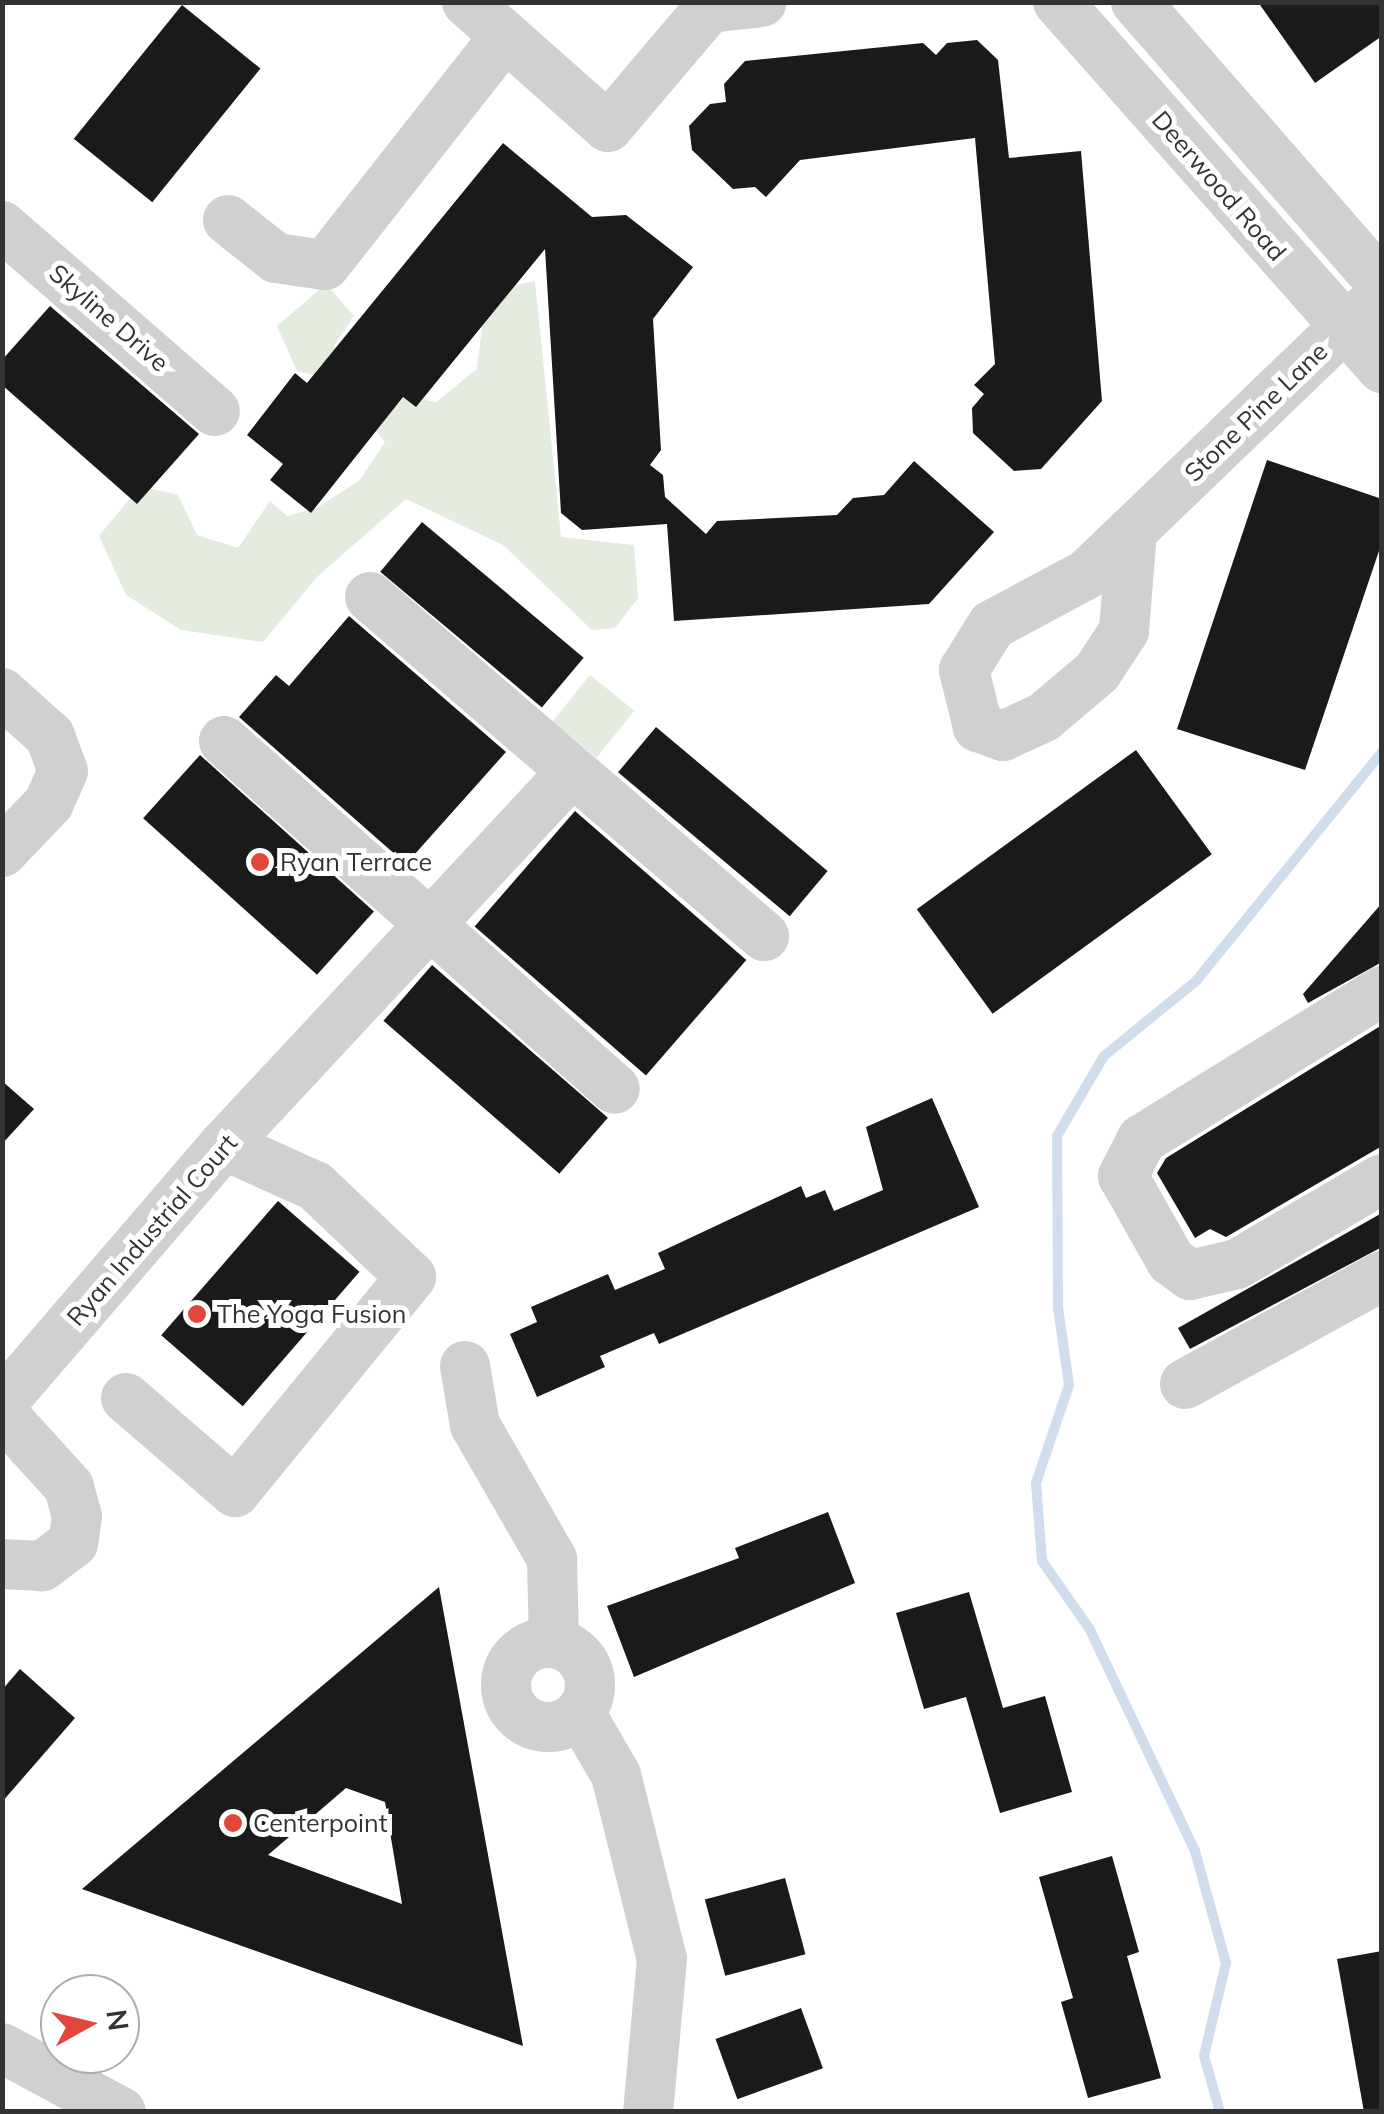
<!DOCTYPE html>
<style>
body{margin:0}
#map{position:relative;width:1384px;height:2114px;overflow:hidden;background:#fff;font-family:Mulish,sans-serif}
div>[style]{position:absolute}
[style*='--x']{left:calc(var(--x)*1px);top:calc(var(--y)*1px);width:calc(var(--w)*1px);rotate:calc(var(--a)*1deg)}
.green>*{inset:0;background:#e4ebdf;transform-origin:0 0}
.stream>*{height:10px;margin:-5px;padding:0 5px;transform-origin:5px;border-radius:5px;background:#cfdded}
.building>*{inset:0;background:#1a1a1a;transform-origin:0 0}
.minor>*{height:50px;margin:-25px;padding:0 25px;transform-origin:25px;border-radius:25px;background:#d0d0d0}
.minor>.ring{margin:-25px;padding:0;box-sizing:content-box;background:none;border:50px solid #d0d0d0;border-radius:50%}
.dots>*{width:28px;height:28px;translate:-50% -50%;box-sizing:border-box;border:5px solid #fff;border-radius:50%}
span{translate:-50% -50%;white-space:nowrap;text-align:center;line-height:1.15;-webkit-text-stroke:10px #fff;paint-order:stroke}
.street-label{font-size:25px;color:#333}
.poi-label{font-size:25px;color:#333}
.left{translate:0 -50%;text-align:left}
.frame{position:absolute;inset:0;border:5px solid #333;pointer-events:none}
.north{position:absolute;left:40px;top:1974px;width:100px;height:100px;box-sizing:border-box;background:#fff;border:2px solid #adadad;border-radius:50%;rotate:82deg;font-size:28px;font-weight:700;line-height:40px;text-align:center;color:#333}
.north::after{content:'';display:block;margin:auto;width:35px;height:45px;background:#e3473b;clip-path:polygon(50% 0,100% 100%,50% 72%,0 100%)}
</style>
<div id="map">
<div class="green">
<div style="clip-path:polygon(535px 281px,561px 537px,634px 545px,638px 598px,615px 628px,592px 630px,503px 545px,406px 499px,317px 577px,263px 642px,181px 630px,126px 595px,99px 536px,140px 486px,178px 495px,197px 535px,238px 548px,270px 501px,287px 516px,316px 508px,359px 481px,385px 442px,336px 380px,297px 371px,277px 326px,326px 284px,354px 316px,334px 346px,391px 394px,436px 402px,477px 369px,482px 327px,515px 285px)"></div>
<div style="left:590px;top:675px;width:57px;height:60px;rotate:39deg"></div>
</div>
<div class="stream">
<div style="--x:1220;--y:2112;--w:58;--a:-105.9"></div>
<div style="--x:1204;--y:2056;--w:96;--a:-76.7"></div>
<div style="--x:1226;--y:1963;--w:116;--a:-105.5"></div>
<div style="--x:1195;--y:1851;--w:247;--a:-115.4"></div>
<div style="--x:1089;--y:1628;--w:82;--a:-125"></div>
<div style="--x:1042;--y:1561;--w:78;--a:-94.4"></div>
<div style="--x:1036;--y:1483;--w:103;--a:-71.4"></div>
<div style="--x:1069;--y:1385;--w:78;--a:-98.1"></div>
<div style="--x:1058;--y:1308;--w:172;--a:-90.3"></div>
<div style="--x:1057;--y:1136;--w:93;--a:-59.6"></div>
<div style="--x:1104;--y:1056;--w:119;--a:-39.2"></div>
<div style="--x:1196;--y:981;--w:295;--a:-50.9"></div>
</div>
<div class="building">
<div style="clip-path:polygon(1258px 2px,1382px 2px,1382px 36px,1315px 83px)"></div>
<div style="left:182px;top:5px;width:101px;height:172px;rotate:39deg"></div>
<div style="clip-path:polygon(977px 40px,998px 60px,1009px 158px,1081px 151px,1102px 401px,1041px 469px,1014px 471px,973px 433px,972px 408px,984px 394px,974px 385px,995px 364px,975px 138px,800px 160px,766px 197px,755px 187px,733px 189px,692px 150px,689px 126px,710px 104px,726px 102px,724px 84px,745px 61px,923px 43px,936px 55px,947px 43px)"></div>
<div style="clip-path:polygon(503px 143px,592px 217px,626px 215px,693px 267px,653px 319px,661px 450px,650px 465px,663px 475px,665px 497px,706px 534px,717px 521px,837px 515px,853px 498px,884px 495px,914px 461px,994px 532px,929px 604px,674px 621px,667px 524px,582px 530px,561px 513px,545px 249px,416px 407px,403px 397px,311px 513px,270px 480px,283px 464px,247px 435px,295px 373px,307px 383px)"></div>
<div style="clip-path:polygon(50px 306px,199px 434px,137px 504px,2px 385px,2px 360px)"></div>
<div style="clip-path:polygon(1267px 460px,1382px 499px,1382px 542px,1305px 770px,1177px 729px)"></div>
<div style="left:422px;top:522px;width:211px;height:65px;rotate:40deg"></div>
<div style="clip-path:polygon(349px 616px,506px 752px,406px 864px,239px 717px,276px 675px,289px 686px)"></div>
<div style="left:656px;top:727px;width:224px;height:59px;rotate:40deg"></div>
<div style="left:1136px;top:750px;width:129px;height:271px;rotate:54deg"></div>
<div style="left:200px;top:755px;width:234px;height:85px;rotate:42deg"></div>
<div style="left:575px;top:811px;width:227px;height:153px;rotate:41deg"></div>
<div style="clip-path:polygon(1382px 903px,1382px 962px,1308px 1003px,1303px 994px)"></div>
<div style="left:432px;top:965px;width:233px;height:74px;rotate:41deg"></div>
<div style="clip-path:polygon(1382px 1025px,1382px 1146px,1226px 1237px,1210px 1229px,1195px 1238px,1157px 1173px,1166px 1158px)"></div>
<div style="clip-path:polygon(2px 1081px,34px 1109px,2px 1144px)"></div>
<div style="clip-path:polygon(932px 1098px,979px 1207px,659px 1344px,654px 1333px,600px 1356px,605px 1367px,537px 1397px,510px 1334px,537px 1322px,531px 1307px,608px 1274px,615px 1290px,665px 1269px,658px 1253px,801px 1186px,806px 1198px,825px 1190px,834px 1211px,883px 1190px,866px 1127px)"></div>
<div style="left:278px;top:1201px;width:108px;height:178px;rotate:41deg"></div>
<div style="clip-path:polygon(1382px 1213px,1382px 1247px,1190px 1349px,1178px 1328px)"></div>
<div style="clip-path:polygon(828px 1512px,855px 1583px,634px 1677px,607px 1606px,739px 1558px,735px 1548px)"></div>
<div style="clip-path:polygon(evenodd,439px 1587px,523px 2046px,82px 1889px,439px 1587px,346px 1788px,385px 1802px,402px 1904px,268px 1855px,346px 1788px)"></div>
<div style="clip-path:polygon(969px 1592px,1003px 1708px,1045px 1696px,1072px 1792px,1000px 1813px,966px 1697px,924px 1709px,896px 1613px)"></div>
<div style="clip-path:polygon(20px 1669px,75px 1718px,2px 1802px,2px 1690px)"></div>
<div style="clip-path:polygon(1112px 1856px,1139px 1952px,1127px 1956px,1161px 2078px,1088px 2098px,1061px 2002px,1073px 1998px,1039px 1877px)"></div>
<div style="left:785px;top:1878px;width:79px;height:83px;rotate:75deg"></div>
<div style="clip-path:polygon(1382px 1951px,1382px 2112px,1364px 2112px,1337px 1959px)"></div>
<div style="left:801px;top:2008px;width:64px;height:91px;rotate:70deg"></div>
</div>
<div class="minor">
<div style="--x:467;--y:2;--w:188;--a:41.6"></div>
<div style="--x:608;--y:127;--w:156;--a:-49.7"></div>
<div style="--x:709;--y:8;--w:53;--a:-6.5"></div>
<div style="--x:1058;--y:2;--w:489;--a:48.5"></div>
<div style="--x:1136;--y:2;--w:374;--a:48.9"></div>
<div style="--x:228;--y:220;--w:61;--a:38.4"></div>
<div style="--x:276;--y:258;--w:49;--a:8.1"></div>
<div style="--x:325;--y:265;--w:291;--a:-51.8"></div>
<div style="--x:2;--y:226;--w:282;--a:41"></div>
<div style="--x:1132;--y:531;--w:100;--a:94.6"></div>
<div style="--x:1124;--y:631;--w:49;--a:123.4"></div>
<div style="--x:1097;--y:672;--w:70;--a:139.7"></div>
<div style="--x:1044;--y:717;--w:45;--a:155.1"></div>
<div style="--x:1003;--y:736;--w:27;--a:-160"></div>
<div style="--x:978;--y:727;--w:59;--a:-103.8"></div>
<div style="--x:964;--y:670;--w:53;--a:-58.1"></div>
<div style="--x:992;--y:625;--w:108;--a:-28.2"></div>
<div style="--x:1087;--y:574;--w:62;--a:-43.7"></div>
<div style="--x:1132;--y:531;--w:294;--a:-43.9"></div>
<div style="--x:1344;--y:327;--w:49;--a:-39.2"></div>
<div style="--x:370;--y:597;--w:520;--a:40.71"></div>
<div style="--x:2;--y:693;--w:64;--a:41.9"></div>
<div style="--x:50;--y:736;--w:37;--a:70"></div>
<div style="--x:63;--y:771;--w:35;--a:114"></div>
<div style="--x:49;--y:803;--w:68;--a:133.8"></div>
<div style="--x:224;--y:741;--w:523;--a:41.67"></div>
<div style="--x:1382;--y:991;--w:282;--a:148.3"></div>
<div style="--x:1142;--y:1139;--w:42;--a:117.2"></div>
<div style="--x:1123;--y:1176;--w:98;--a:60.5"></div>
<div style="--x:1171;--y:1261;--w:24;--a:36"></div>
<div style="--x:1190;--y:1275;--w:48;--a:-13.2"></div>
<div style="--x:1237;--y:1264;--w:168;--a:-30.4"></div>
<div style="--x:465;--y:1366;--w:60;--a:80.4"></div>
<div style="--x:475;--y:1425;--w:155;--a:60.1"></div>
<div style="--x:552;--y:1559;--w:84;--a:88.6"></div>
<div style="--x:1185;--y:1384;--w:225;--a:-28.7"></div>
<div style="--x:126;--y:1398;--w:144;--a:40.8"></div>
<div style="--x:235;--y:1492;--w:278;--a:-50.7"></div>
<div style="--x:411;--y:1277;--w:132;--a:-136.5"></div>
<div style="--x:315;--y:1186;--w:100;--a:-155.7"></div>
<div style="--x:2;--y:1403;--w:340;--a:-49.3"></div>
<div style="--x:224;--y:1145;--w:506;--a:-47"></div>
<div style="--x:2;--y:1413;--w:100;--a:47.8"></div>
<div style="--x:69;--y:1487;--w:30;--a:75"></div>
<div style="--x:77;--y:1516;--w:27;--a:98"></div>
<div style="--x:73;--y:1543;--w:39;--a:143"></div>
<div style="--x:42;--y:1566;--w:40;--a:-177.1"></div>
<div class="ring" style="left:506px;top:1643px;width:34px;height:34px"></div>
<div style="--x:580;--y:1713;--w:72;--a:59.9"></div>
<div style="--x:616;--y:1775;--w:190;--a:76"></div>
<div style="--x:662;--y:1959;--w:154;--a:95.2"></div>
<div style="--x:2;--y:2048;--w:135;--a:28.3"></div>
</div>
<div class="dots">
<div style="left:260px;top:862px;background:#e3473b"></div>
<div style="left:197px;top:1314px;background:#e3473b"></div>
<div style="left:233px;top:1823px;background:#e3473b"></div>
</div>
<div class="street-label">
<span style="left:1219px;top:186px;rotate:49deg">Deerwood Road</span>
<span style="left:109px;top:318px;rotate:41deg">Skyline Drive</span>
<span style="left:1256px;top:412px;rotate:-44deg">Stone Pine Lane</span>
<span style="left:152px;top:1230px;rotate:-49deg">Ryan Industrial Court</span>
</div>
<div class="poi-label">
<span class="left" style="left:280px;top:862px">Ryan Terrace</span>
<span class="left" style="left:217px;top:1314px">The Yoga Fusion</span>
<span class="left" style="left:253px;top:1823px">Centerpoint</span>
</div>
<div class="frame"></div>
<div class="north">N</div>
</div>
